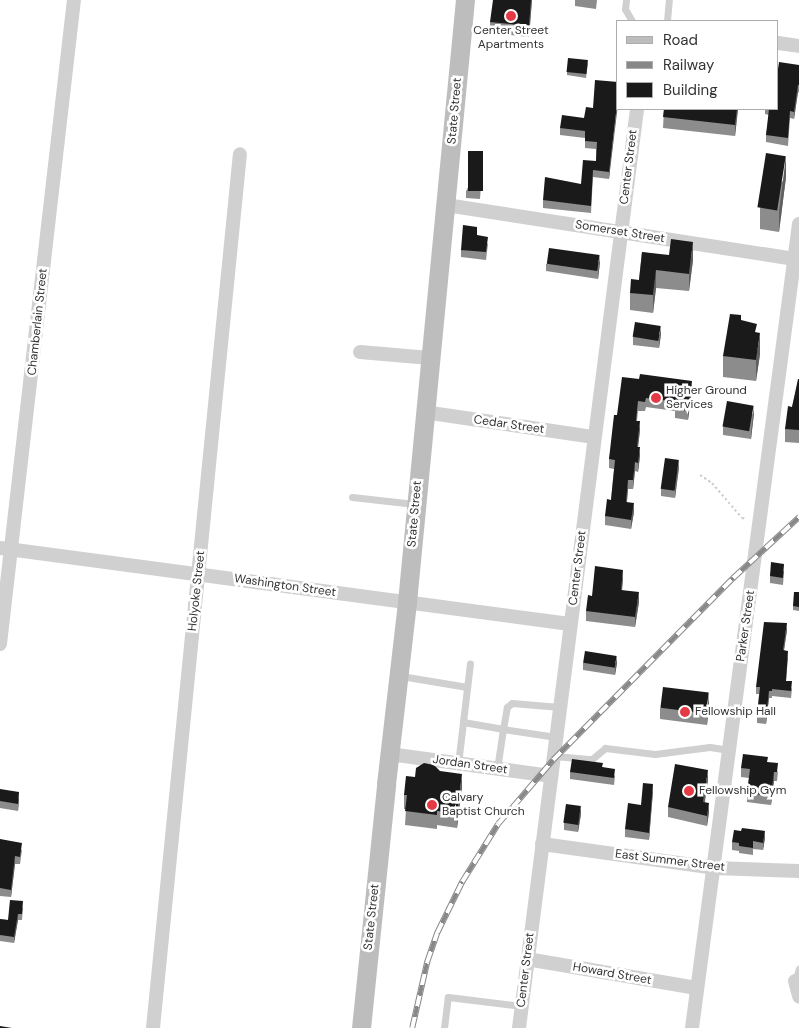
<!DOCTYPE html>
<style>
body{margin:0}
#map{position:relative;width:799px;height:1028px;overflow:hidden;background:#fff;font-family:"DM Sans",sans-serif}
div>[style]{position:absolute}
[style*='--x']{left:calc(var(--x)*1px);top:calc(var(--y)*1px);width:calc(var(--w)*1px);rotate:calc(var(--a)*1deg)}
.path>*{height:2px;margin-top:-1px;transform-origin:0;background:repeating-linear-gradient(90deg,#cdcdcd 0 2.5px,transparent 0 5px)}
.lane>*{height:7px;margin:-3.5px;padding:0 3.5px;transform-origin:3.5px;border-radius:3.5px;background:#d0d0d0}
.street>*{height:14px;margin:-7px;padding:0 7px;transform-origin:7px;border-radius:7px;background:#d0d0d0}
.secondary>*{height:19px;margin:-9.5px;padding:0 9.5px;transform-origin:9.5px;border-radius:9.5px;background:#bdbdbd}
.rail>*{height:5.5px;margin-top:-2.75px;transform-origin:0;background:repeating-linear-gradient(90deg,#fff 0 11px,#888 0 22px);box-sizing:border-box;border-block:1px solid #888}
.wall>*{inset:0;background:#8c8c8c}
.shaded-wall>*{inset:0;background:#5f5f5f}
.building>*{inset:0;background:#1a1a1a;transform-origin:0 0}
.dots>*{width:14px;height:14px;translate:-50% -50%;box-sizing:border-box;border:2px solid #fff;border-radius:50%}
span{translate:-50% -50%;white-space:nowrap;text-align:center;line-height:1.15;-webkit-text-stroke:5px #fff;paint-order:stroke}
.poi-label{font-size:12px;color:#333}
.left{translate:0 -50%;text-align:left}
.street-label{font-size:12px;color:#333}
.legend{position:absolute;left:616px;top:20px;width:162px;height:90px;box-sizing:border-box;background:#fff;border:1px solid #adadad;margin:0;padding:6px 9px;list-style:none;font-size:15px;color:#333}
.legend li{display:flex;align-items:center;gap:10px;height:25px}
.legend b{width:25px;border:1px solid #adadad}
</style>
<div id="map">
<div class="path">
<div style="--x:700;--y:475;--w:14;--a:34"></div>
<div style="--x:712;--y:483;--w:46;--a:49.4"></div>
<div style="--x:742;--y:518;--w:5;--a:11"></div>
</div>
<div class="lane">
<div style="--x:626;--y:0;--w:9;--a:96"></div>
<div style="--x:625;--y:9;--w:14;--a:60"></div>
<div style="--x:667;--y:21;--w:21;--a:-85"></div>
<div style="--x:352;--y:497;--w:63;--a:6.3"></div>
<div style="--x:401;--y:676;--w:67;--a:9.5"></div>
<div style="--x:463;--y:722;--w:59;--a:-83.2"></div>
<div style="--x:556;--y:737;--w:54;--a:-171.4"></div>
<div style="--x:503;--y:729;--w:22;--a:-80"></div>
<div style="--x:507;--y:707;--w:6;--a:-39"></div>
<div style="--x:512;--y:703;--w:48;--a:4.8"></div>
<div style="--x:554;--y:756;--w:38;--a:5"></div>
<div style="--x:592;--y:759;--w:17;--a:-40"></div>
<div style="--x:605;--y:748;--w:50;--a:6.8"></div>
<div style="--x:655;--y:754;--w:55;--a:-7.3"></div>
<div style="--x:710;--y:747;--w:19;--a:9"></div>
<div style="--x:458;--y:764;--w:42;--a:-83.2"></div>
<div style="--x:463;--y:722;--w:41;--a:9.9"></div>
<div style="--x:503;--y:729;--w:40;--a:98.5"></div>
<div style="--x:795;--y:981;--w:13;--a:-72"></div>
<div style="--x:444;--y:1028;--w:31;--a:-83"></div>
<div style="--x:448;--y:997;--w:74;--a:7"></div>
</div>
<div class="street">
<div style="--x:778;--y:43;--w:21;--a:8"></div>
<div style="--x:446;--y:205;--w:353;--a:8.8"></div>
<div style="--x:360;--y:352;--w:70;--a:4.9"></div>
<div style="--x:424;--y:412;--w:172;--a:8.4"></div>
<div style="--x:0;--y:548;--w:575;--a:7.59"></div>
<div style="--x:0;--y:644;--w:648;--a:-83.45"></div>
<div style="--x:389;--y:754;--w:163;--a:7.7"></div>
<div style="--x:542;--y:844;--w:174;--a:7.9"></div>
<div style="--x:714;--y:868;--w:85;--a:2"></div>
<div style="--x:527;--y:959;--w:172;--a:9.7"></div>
<div style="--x:795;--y:981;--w:16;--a:75"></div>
<div style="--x:153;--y:1028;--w:878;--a:-84.32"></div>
<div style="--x:519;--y:1028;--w:927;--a:-82.68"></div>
<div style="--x:692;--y:1028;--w:811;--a:-82.42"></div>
</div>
<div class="secondary">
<div style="--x:361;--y:1028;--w:245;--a:-84.1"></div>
<div style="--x:386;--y:784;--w:183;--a:-83.4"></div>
<div style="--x:407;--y:602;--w:605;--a:-84.5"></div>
</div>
<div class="rail">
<div style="--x:412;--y:1028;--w:68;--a:-77.2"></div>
<div style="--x:427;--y:962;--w:31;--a:-71"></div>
<div style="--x:437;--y:933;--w:57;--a:-63.9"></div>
<div style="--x:462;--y:882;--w:68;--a:-58.2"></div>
<div style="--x:498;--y:824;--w:84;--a:-49.3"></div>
<div style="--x:553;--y:760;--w:256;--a:-45.3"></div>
<div style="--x:733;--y:578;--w:90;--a:-42.7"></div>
</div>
<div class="wall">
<div style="clip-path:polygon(532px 0,529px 37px,490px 33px,490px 22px)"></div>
<div style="clip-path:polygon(575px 0,597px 0,596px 9px,575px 6px)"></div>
<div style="clip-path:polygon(588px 63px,586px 78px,567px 75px,567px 72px)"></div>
<div style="clip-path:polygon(799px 65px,799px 93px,798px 92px,794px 119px,790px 118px,788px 146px,766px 142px,766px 135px,769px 115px,765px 114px,765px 109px,778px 109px)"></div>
<div style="clip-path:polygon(618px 82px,609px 179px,593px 177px,591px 213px,543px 208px,543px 200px,581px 184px,596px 161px,596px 149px,585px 148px,585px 138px,560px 135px,560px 128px,584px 118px)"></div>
<div style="clip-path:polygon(664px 109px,738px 109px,735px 136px,663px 128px)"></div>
<div style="clip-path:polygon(483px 159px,480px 199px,466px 198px,466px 191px)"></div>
<div style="clip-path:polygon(786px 177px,779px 232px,760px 229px,760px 208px)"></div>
<div style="clip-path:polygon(477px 235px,488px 244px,486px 260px,461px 257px,461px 250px)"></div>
<div style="clip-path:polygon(642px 252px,693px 260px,689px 291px,656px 288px,653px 313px,630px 310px,630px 293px,639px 280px)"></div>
<div style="clip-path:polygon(600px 262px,598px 279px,546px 271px,546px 264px)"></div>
<div style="clip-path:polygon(741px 320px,760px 354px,756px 381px,723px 377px,723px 356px)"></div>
<div style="clip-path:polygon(661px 334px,659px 348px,633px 345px,633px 337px)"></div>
<div style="clip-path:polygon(639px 379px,692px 390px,688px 420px,675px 418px,675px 411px,646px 407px,645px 411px,638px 411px,637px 421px,640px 430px,638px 447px,640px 456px,638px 472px,635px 471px,633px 489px,628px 489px,627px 502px,634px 512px,631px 529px,605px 525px,605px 516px,611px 500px,614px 469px,609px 468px,609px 459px,617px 415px)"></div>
<div style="clip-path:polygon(799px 379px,799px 443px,785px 442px,785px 429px,792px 407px)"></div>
<div style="clip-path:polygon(754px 413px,751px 439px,723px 435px,723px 427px)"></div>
<div style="clip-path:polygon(679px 467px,675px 498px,661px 496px,661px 489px)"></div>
<div style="clip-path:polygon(784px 571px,783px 585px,770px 583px,770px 576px)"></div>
<div style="clip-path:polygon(623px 579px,622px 590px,639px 602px,635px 627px,586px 621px,586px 611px,592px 596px)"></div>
<div style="clip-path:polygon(799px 592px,799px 611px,793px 610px,793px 606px)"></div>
<div style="clip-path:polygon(787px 630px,784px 650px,788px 658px,786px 681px,792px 689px,791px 698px,772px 696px,772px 698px,769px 698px,766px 724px,757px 723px,757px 716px,759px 694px,756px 694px,756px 687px)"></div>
<div style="clip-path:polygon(583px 663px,617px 663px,615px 675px,583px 670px)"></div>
<div style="clip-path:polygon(709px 704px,707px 725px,660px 719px,660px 708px)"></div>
<div style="clip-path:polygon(768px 762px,778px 772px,777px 781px,774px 781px,771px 805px,747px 802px,747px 793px,749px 778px,741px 777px,741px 768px)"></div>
<div style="clip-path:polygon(603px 767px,615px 776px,614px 785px,570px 779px,570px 772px)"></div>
<div style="clip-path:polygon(440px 771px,462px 789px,457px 828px,437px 825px,437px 829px,405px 825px,406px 809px,404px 809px,404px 795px,415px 777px)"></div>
<div style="clip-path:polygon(708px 780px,705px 802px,709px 812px,707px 826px,668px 817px,668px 807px)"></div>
<div style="clip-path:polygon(0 789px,19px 799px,18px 811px,0 808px)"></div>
<div style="clip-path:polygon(653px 791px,649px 840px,625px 837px,625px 829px,641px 805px)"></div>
<div style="clip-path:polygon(581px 814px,578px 832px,564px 830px,564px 823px)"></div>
<div style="clip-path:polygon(765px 838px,763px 850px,753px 849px,753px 855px,739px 853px,739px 851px,732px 850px,732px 842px)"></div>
<div style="clip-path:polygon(0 839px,22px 850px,20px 864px,15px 864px,11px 897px,0 896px)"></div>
<div style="clip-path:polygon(23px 907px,22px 920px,18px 920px,14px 943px,0 941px,0 919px,8px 920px)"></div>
</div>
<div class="shaded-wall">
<div style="clip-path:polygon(531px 0,532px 0,529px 37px,529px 26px)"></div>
<div style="clip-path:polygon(798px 85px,798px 92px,794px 119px,794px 112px)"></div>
<div style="clip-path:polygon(618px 97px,618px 104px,609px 179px,609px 172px)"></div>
<div style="clip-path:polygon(737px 109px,738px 109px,735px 136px,735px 125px)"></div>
<div style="clip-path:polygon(786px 156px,786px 177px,779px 232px,779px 212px)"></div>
<div style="clip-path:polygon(693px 242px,693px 260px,689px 291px,689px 274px)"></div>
<div style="clip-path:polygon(600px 255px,600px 262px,598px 279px,598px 272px)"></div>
<div style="clip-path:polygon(656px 270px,656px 288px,653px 313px,653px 295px)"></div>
<div style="clip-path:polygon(661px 326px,661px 334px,659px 348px,659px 341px)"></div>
<div style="clip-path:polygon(760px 333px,760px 354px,756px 381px,756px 360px)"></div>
<div style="clip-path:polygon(692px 381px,692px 390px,688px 420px,688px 411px)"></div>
<div style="clip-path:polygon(754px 406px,754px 413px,751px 439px,751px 432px)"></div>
<div style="clip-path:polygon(640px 421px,640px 430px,637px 456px,637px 447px)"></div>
<div style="clip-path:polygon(640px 447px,640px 456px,638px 472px,638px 463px)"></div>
<div style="clip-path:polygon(679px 460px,679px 467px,675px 498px,675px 491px)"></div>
<div style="clip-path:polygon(635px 462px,635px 471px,633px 489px,633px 480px)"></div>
<div style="clip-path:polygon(628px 480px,628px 489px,626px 511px,626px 502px)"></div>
<div style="clip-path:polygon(634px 503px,634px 512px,631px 529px,631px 520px)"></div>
<div style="clip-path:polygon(623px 570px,623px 579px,621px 600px,621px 590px)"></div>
<div style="clip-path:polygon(639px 592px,639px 602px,635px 627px,635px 617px)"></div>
<div style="clip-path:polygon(787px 623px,787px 630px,783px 657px,783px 650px)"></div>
<div style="clip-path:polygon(617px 656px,617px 663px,615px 675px,615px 668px)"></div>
<div style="clip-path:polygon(769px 691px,769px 698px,766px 724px,766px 717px)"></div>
<div style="clip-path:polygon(709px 693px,709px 704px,707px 725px,707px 714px)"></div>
<div style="clip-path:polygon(708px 770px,708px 780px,703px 812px,703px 802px)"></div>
<div style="clip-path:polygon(774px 772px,774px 781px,771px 805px,771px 796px)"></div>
<div style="clip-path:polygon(462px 774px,462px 789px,457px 828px,457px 813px)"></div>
<div style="clip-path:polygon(653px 784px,653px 791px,649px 840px,649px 833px)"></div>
<div style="clip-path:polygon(19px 792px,19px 799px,18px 811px,18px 804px)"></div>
<div style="clip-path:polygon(709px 803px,709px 812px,707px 826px,707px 816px)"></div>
<div style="clip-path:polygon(581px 806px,581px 814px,578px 832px,578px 825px)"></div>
<div style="clip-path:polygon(765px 831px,765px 838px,763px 850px,763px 843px)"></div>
<div style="clip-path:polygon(15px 856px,15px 864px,11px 897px,11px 890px)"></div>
<div style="clip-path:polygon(18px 914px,18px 920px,14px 943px,14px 937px)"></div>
</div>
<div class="building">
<div style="clip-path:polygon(493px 0,531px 0,529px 26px,490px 22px)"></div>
<div style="left:568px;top:58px;width:20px;height:14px;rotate:6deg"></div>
<div style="clip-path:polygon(779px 62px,799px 65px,799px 85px,798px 85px,794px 112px,790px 111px,788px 138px,766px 135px,769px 109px,778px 109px,778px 69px)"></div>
<div style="clip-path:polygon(595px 80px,618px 82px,618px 97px,609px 172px,593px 170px,591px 206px,543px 200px,545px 177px,581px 184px,583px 160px,596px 161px,597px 142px,585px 141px,585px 131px,560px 128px,562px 115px,584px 118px,586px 107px,593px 108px)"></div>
<div style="clip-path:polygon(664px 109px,737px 109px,735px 125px,663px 117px)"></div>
<div style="left:468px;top:151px;width:15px;height:40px"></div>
<div style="left:766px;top:153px;width:20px;height:55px;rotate:9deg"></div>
<div style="clip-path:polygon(463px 225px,477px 227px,477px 235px,488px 237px,486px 252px,461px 250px)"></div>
<div style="clip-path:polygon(671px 239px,693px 242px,689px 274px,656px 270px,653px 295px,630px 293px,631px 279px,639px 280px,642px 252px,669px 255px)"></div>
<div style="left:549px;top:248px;width:51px;height:16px;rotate:8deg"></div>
<div style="clip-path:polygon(730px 314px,741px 315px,741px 320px,757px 324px,755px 332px,760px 333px,756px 360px,723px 356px)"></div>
<div style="left:635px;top:322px;width:26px;height:15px;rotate:9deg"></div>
<div style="clip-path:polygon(640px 374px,692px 381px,688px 411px,675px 409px,676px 402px,646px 398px,645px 402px,638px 401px,636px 421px,640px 421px,637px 447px,640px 447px,638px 463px,635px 462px,633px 480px,628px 480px,626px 502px,634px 503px,631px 520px,605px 516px,607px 499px,611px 500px,615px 460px,609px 459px,614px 415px,617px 415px,622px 377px,639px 379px)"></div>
<div style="clip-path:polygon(798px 379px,799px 379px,799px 430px,785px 429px,788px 406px,792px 407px)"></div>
<div style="left:727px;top:401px;width:27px;height:26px;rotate:10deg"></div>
<div style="left:665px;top:458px;width:14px;height:31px;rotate:8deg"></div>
<div style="clip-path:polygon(771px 562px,784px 564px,783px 578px,770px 576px)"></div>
<div style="clip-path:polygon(595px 566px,623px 570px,621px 590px,639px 592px,635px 617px,586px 611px,588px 595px,592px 596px)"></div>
<div style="clip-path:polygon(794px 592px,799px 592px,799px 607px,793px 606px)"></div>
<div style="clip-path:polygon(764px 622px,787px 623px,783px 650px,788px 651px,786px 681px,792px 681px,791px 691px,772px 689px,772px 691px,769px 691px,766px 717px,757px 716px,760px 687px,756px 687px)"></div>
<div style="left:585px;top:651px;width:32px;height:12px;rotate:9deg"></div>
<div style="left:663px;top:687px;width:46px;height:21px;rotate:7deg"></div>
<div style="clip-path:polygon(743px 754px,768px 757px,767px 762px,778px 763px,777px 772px,774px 772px,771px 796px,747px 793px,750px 769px,741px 768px)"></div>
<div style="clip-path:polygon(572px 759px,603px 763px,602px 767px,615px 769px,614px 778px,570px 772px)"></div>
<div style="clip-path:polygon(424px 763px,434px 765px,440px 771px,462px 774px,457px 813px,437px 811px,437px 815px,405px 811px,407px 795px,404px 795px,406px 776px,415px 777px,416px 768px)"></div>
<div style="clip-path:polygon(675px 764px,708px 770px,703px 802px,709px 803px,707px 816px,668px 807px)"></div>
<div style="clip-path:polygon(643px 783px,653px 784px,649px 833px,625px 829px,628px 803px,641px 805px)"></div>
<div style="clip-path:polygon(0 789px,19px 792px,18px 804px,0 801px)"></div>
<div style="left:566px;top:804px;width:15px;height:19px;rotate:8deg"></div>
<div style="clip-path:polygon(742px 828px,765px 831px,763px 843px,753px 841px,753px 848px,739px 846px,739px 843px,732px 842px,734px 830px,741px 831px)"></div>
<div style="clip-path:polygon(0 839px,22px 843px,20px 857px,15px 856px,11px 890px,0 888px)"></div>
<div style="clip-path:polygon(10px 900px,23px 901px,22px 914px,18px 914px,14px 937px,0 935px,0 919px,8px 920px)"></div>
<div style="clip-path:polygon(0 1026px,12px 1028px,0 1028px)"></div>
</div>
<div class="dots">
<div style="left:511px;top:16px;background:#e63946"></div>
<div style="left:656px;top:398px;background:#e63946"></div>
<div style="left:685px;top:712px;background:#e63946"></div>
<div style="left:689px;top:791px;background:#e63946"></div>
<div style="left:432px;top:805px;background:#e63946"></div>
</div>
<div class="poi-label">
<span style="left:511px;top:38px">Center Street<br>Apartments</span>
<span class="left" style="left:666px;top:398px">Higher Ground<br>Services</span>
<span class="left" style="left:695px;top:712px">Fellowship Hall</span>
<span class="left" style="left:699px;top:791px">Fellowship Gym</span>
<span class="left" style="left:442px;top:805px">Calvary<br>Baptist Church</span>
</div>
<div class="street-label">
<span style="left:455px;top:111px;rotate:-85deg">State Street</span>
<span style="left:629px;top:167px;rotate:-83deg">Center Street</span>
<span style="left:620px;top:232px;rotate:9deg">Somerset Street</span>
<span style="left:38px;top:322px;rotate:-84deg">Chamberlain Street</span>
<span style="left:509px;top:425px;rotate:8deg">Cedar Street</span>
<span style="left:415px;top:514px;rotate:-85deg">State Street</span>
<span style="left:578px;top:568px;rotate:-83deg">Center Street</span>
<span style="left:285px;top:586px;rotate:8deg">Washington Street</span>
<span style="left:197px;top:591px;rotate:-84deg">Holyoke Street</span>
<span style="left:746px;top:626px;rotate:-82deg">Parker Street</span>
<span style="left:470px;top:765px;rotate:8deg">Jordan Street</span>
<span style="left:670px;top:861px;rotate:7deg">East Summer Street</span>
<span style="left:372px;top:917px;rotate:-84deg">State Street</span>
<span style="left:526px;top:970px;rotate:-83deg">Center Street</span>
<span style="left:612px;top:974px;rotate:10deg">Howard Street</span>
</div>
<ul class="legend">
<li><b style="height:6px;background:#bdbdbd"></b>Road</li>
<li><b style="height:6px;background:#888"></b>Railway</li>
<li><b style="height:14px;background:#1a1a1a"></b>Building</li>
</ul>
</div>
